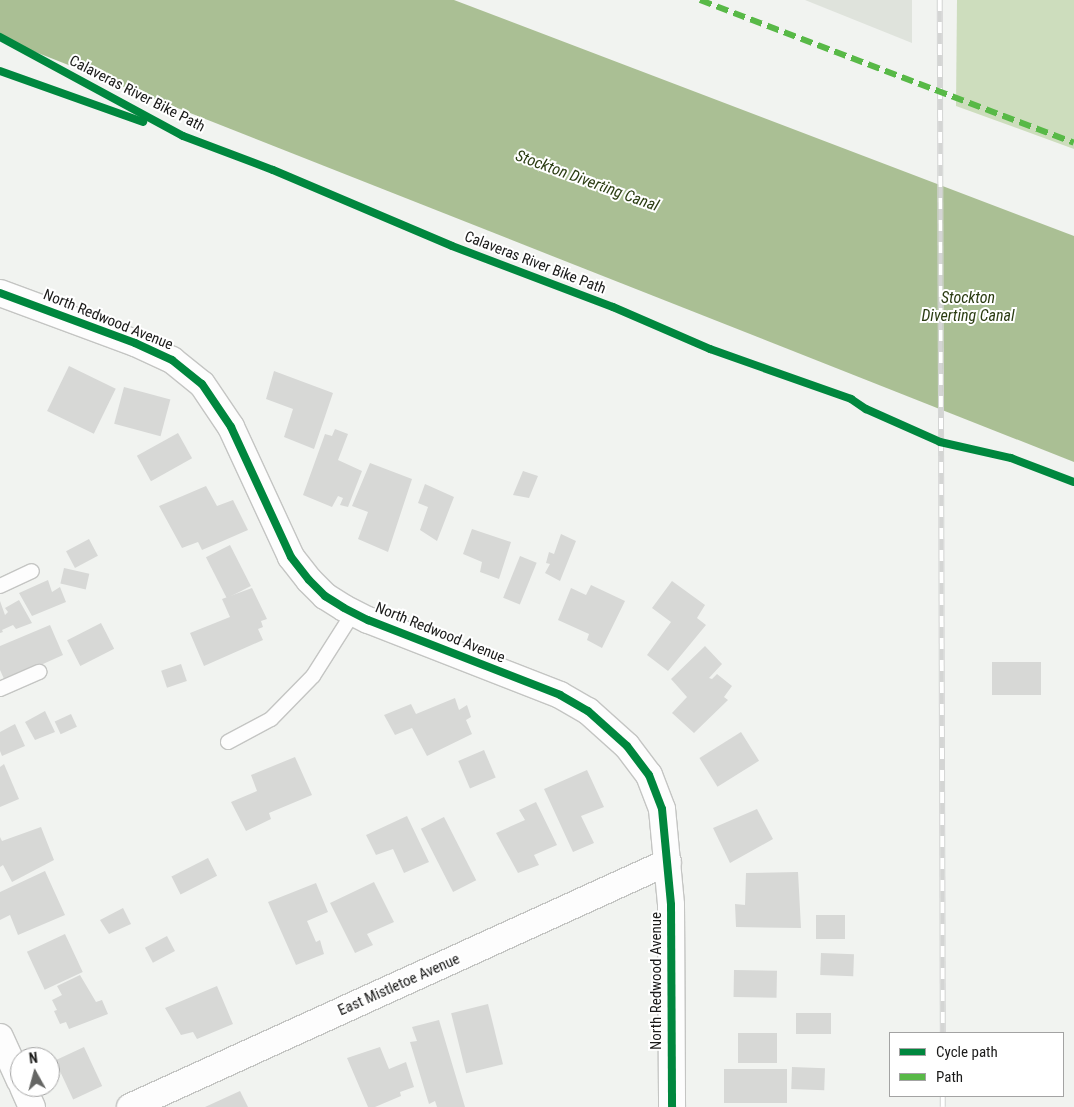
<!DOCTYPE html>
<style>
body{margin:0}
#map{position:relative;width:1074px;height:1107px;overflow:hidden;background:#f1f3f0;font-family:"Roboto Condensed",sans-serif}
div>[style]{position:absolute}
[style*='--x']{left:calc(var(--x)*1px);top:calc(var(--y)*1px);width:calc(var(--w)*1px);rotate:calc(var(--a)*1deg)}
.built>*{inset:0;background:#dfe3dc}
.green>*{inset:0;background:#cdddbd}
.water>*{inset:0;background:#aabf94}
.building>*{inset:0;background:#d7d8d6;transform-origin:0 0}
.roads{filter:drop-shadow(1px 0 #c4c5c3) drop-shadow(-1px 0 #c4c5c3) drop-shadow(0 1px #c4c5c3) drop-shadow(0 -1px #c4c5c3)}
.lane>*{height:14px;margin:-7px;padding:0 7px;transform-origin:7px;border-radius:7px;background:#fdfdfd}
.street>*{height:26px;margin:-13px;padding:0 13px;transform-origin:13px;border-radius:13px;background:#fdfdfd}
.rail>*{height:5.5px;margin-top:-2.75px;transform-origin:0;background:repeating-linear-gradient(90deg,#fff 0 11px,#d4d5d4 0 22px);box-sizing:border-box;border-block:1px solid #d4d5d4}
.quiet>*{height:6px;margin-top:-3px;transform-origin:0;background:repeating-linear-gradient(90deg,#58b947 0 12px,transparent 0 18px)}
.cycleway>*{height:8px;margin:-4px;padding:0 4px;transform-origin:4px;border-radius:4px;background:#00873e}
span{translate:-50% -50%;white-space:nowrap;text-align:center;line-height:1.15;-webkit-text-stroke:4px #fff;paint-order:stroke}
.street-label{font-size:15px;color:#1a1a19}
.water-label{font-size:16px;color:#2a3c11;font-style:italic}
.legend{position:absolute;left:889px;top:1032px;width:175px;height:65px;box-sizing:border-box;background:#fff;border:1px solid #a3a3a3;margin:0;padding:6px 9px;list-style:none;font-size:15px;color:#1a1a19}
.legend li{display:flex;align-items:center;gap:10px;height:25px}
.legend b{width:25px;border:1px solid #a3a3a3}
.north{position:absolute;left:10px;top:1047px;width:50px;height:50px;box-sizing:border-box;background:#fff;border:1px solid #a3a3a3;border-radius:50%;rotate:353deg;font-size:14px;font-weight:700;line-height:20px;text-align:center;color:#1a1a19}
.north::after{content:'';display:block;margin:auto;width:18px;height:22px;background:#656664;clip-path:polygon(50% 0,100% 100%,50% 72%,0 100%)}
</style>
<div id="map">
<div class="built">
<div style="clip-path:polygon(805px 0,912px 0,912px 43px)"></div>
</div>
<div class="green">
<div style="clip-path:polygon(957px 0,1074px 0,1074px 149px,956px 106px)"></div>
</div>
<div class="water">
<div style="clip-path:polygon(0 0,454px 0,1074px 236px,1074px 462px,0 38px)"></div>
</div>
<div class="building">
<div style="left:69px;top:366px;width:52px;height:50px;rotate:26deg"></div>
<div style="clip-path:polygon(274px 371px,333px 393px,314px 449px,284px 437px,293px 409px,266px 399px)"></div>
<div style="left:124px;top:387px;width:48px;height:38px;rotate:15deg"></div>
<div style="clip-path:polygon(335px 429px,348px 434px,338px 460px,362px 471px,348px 507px,340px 505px,343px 498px,338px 496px,332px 507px,303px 495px,325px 434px,332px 436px)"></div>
<div style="left:178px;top:433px;width:29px;height:47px;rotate:61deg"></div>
<div style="clip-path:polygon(370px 463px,412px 479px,388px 552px,358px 539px,368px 512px,352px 506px)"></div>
<div style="clip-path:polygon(523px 471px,538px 476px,529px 498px,513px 495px)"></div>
<div style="clip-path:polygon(425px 484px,454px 497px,437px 541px,420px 530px,428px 507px,418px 503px)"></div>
<div style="clip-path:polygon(206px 486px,217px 506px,233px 500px,248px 530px,202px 550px,198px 542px,182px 548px,159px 506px)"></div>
<div style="clip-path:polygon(472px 529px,511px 542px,499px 579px,480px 572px,482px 562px,463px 554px)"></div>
<div style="clip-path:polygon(561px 534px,576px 541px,560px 581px,545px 573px,550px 564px,546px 563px,549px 552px,554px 554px)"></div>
<div style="left:89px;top:539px;width:19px;height:26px;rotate:62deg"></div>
<div style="left:230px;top:545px;width:46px;height:27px;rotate:63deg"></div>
<div style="left:520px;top:556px;width:18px;height:45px;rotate:22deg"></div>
<div style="left:64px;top:568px;width:26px;height:16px;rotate:13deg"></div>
<div style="clip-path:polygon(48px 580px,52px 592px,60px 587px,66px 602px,32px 616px,19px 593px)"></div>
<div style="clip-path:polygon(672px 581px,705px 605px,697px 618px,706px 625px,668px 671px,647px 655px,671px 622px,652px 608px)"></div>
<div style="clip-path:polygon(591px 585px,625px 601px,602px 648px,587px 640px,589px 634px,558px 620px,571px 588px,586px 595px)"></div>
<div style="clip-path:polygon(252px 588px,267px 619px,261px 621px,263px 627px,258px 629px,263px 640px,204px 666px,190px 633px,230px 617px,222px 599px)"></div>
<div style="clip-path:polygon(19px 600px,32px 623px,16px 629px,13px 625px,2px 630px,3px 632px,0 633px,0 601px,5px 615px,8px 612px,5px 608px)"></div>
<div style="left:101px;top:623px;width:29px;height:38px;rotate:63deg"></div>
<div style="clip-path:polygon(50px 625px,63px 655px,5px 681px,0 670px,0 646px)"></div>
<div style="clip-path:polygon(705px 646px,722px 664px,709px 678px,712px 679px,717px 674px,732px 686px,724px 697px,728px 700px,694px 733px,672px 713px,687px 697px,671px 679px)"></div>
<div style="left:1041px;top:662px;width:33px;height:49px;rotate:90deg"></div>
<div style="left:181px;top:664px;width:18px;height:21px;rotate:71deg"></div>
<div style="clip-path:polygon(455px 698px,459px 710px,467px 705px,471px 717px,466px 720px,472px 734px,427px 756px,412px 728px,395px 735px,384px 715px,411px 704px,416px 714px)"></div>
<div style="clip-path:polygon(45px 711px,55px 732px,35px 740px,25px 722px)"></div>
<div style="left:71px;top:714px;width:14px;height:18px;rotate:65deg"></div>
<div style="clip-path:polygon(15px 724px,25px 746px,2px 756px,0 751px,0 732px)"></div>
<div style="left:741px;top:732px;width:34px;height:49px;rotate:58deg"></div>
<div style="left:484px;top:750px;width:30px;height:28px;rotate:67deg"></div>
<div style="clip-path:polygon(295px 757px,312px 795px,269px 813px,271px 819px,246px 831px,231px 802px,257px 791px,251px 775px)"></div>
<div style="clip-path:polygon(4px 764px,19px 799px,0 807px,0 767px)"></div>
<div style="clip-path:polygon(587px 770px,604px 807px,581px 816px,594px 843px,573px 852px,544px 789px)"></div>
<div style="clip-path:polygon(536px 802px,557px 845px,534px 855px,539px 865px,518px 873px,496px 833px,525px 820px,519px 810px)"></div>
<div style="clip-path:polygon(757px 809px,773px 839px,730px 863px,713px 828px)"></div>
<div style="clip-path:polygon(407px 816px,429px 862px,404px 873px,393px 849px,376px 855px,366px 835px)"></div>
<div style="left:444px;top:817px;width:71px;height:26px;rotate:63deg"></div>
<div style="clip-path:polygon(41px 827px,54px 860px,12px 882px,3px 865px,0 867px,0 837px,2px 841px)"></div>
<div style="left:208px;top:858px;width:20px;height:41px;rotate:63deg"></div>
<div style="clip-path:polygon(45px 871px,65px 915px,18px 935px,10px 915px,0 920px,0 892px)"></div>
<div style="clip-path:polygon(798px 872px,801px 928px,736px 927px,735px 904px,745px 905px,746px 873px)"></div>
<div style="clip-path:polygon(374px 882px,394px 922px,367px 934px,373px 945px,355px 953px,330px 903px)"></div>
<div style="clip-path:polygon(316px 883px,328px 912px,307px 921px,316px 942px,320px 940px,324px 954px,296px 965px,268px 902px)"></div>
<div style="clip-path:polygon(123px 908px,131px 924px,109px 934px,100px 920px)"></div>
<div style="left:816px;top:915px;width:29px;height:24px"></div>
<div style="left:65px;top:934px;width:42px;height:42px;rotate:65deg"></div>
<div style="left:167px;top:936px;width:17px;height:25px;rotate:62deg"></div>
<div style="left:821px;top:953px;width:33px;height:22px;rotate:2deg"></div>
<div style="left:734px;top:970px;width:43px;height:27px;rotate:1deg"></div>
<div style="clip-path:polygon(80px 975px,96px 1002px,102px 1000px,108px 1014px,69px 1029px,66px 1022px,60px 1024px,54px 1011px,57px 1010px,52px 1000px,62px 995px,57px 986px)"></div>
<div style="clip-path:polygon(217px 986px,233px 1024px,197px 1039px,193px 1032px,181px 1035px,165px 1008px)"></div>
<div style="left:488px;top:1004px;width:62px;height:38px;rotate:76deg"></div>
<div style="left:796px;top:1013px;width:35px;height:21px"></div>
<div style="clip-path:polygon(439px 1020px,465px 1107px,437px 1107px,435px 1101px,429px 1104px,410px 1042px,417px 1041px,412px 1027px)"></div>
<div style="left:777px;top:1033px;width:30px;height:39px;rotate:90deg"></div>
<div style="left:84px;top:1047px;width:43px;height:32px;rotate:65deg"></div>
<div style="clip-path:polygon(380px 1047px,389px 1069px,406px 1062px,414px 1087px,400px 1092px,401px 1096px,375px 1107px,368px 1107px,347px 1058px)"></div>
<div style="left:792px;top:1067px;width:33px;height:22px;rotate:2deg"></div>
<div style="left:724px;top:1069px;width:63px;height:34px"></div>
<div style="clip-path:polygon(240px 1091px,248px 1107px,205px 1107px)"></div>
</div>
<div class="roads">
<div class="lane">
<div style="--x:0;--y:586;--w:35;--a:-25"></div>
<div style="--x:0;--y:689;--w:43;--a:-23.6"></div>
<div style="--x:228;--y:742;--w:49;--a:-28.1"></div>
<div style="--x:271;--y:719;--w:60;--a:-45.7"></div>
<div style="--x:313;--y:676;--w:75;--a:-57.6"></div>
</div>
<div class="street">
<div style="--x:0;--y:293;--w:144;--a:20.3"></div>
<div style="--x:135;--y:343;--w:41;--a:24.7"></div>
<div style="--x:172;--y:360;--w:38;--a:39"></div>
<div style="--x:202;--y:384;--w:52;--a:56"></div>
<div style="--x:231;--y:427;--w:143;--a:65.2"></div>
<div style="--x:291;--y:557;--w:29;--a:52"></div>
<div style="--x:309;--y:580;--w:23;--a:45"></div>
<div style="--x:325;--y:596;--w:22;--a:32"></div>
<div style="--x:344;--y:608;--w:27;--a:27"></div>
<div style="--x:368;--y:620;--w:206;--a:21.3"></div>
<div style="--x:560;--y:695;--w:32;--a:30"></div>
<div style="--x:588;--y:711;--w:52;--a:41.9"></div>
<div style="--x:627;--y:746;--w:36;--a:53"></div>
<div style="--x:649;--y:775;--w:36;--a:69"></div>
<div style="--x:662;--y:809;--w:96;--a:84.6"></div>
<div style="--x:671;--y:905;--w:202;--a:89.7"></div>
<div style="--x:0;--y:1037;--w:48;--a:65.6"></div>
<div style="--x:23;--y:1087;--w:22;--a:66"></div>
<div style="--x:130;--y:1107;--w:591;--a:-24.48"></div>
</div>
</div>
<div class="rail">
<div style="--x:940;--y:0;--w:1033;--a:89.83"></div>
<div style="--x:943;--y:1096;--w:11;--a:90"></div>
</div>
<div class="quiet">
<div style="--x:700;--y:0;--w:400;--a:20.9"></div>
</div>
<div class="cycleway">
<div style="--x:0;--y:37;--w:208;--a:28.4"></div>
<div style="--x:183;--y:136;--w:96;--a:20.7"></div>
<div style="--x:273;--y:170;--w:194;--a:23"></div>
<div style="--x:452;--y:246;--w:172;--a:20.8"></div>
<div style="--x:613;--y:307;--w:106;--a:23.4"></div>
<div style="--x:710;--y:349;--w:150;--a:19.5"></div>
<div style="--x:851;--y:399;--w:18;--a:34"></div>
<div style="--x:866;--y:409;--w:81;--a:24"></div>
<div style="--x:940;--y:442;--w:73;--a:12.7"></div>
<div style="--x:1011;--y:458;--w:67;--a:20.9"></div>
<div style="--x:0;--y:71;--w:152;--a:19.6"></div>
<div style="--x:0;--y:293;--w:144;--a:20.3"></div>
<div style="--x:135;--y:343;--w:41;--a:24.7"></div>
<div style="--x:172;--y:360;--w:38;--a:39"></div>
<div style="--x:202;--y:384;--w:52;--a:56"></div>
<div style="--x:231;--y:427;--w:143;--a:65.2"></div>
<div style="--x:291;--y:557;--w:29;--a:52"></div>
<div style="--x:309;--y:580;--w:23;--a:45"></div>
<div style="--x:325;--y:596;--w:22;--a:32"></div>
<div style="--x:344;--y:608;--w:27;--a:27"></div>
<div style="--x:368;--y:620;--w:206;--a:21.3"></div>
<div style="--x:560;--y:695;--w:32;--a:30"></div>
<div style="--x:588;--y:711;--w:52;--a:41.9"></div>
<div style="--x:627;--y:746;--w:36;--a:53"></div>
<div style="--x:649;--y:775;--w:36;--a:69"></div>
<div style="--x:662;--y:809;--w:96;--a:84.6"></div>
<div style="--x:671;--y:905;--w:202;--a:89.7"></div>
</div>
<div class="street-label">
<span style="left:137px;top:94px;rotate:27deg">Calaveras River Bike Path</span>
<span style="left:535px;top:263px;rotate:21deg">Calaveras River Bike Path</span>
<span style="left:108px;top:320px;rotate:22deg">North Redwood Avenue</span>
<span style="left:440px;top:633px;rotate:22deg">North Redwood Avenue</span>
<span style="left:657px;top:981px;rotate:-90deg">North Redwood Avenue</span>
<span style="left:399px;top:985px;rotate:-24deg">East Mistletoe Avenue</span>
</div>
<div class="water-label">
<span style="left:587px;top:181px;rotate:20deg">Stockton Diverting Canal</span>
<span style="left:968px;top:307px">Stockton<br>Diverting Canal</span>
</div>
<ul class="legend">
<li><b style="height:6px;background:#00873e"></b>Cycle path</li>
<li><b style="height:6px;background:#58b947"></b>Path</li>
</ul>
<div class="north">N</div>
</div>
